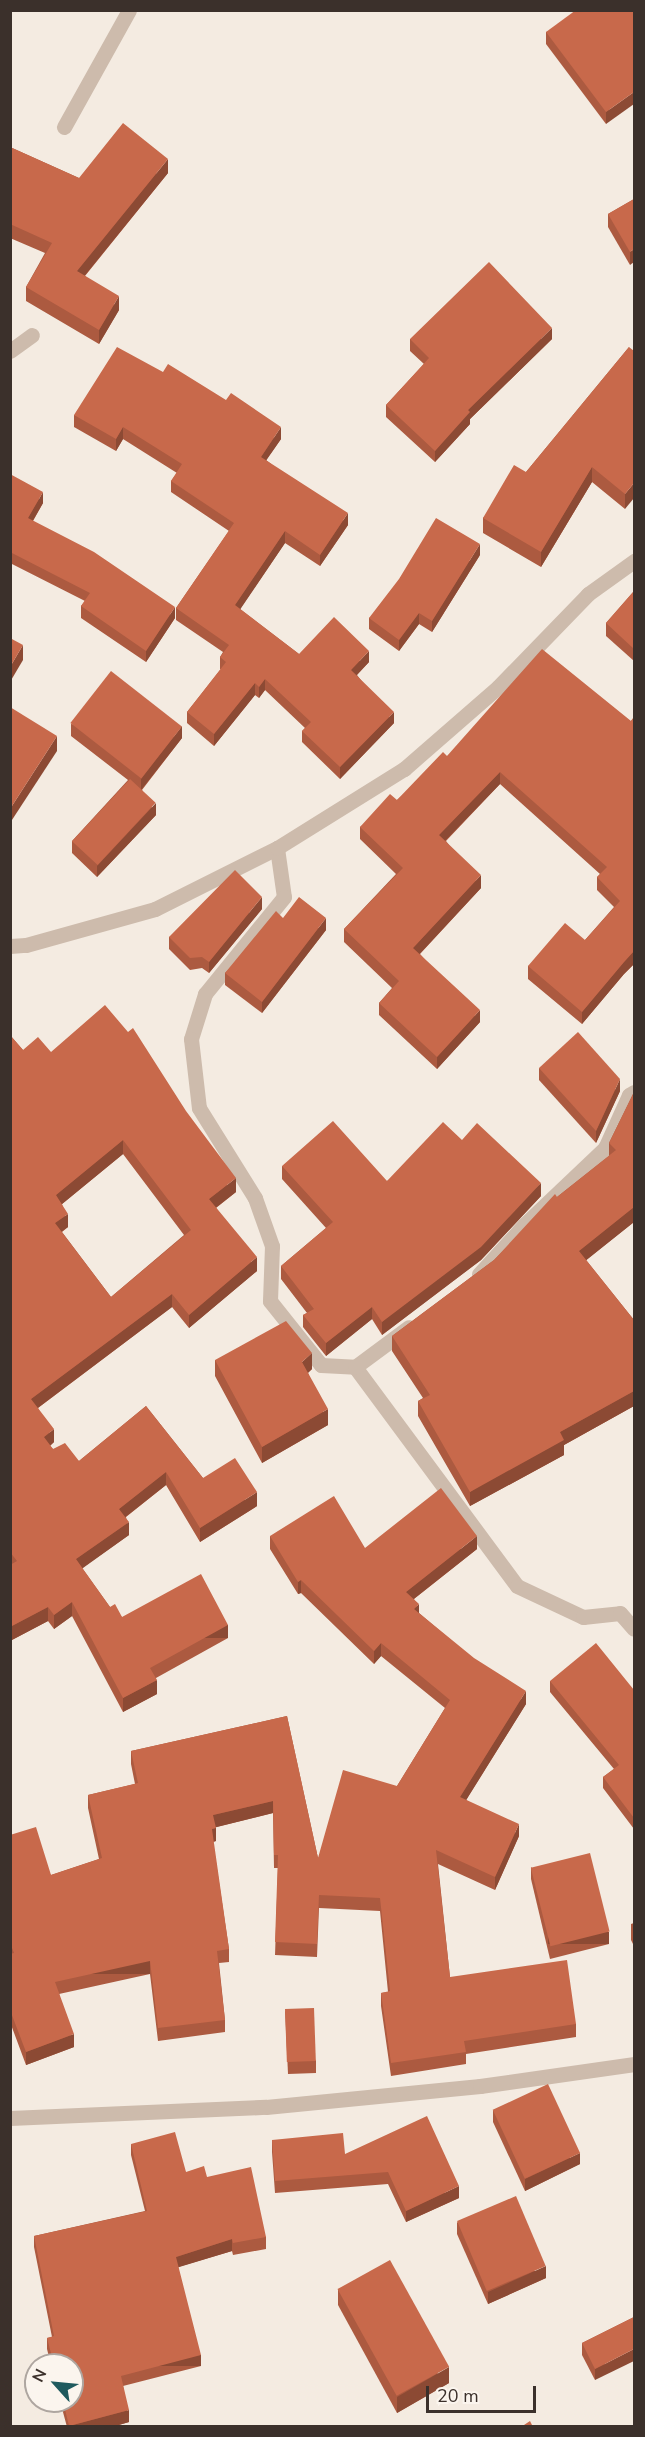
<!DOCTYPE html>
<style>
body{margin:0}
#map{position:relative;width:645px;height:2437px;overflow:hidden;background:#f4ebe1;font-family:"Nunito Sans",sans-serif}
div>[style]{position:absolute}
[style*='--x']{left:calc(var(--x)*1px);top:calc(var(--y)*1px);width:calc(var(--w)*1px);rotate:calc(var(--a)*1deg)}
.minor>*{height:15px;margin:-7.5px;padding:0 7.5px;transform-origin:7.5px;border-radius:7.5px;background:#cdbbac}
.wall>*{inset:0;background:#ac5a40}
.shaded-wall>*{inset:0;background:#8c4a34;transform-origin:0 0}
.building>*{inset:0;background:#c8694b;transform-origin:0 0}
span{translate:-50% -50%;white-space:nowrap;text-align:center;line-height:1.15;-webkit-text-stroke:5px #fbf5ee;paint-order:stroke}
.frame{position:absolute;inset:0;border:12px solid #3b302b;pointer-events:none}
.north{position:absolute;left:24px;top:2353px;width:60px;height:60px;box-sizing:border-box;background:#fbf5ee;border:2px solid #aea6a0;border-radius:50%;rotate:297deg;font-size:16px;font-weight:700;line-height:24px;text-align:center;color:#3b302b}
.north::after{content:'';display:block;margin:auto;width:21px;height:27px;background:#1f5a5e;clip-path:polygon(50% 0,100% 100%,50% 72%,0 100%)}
.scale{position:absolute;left:426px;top:2386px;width:110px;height:27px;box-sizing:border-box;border:3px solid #3b302b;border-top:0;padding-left:8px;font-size:18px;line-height:21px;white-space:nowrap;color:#3b302b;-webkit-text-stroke:4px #fbf5ee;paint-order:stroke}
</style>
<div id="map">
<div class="minor">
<div style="--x:64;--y:127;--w:134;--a:-60.9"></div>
<div style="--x:10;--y:351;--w:27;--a:-36"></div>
<div style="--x:277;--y:848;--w:49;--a:81.9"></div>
<div style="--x:284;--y:897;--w:125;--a:129.2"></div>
<div style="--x:205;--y:994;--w:47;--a:107.3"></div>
<div style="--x:191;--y:1039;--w:69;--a:83.4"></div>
<div style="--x:199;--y:1108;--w:106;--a:58.1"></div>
<div style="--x:255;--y:1198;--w:51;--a:70.5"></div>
<div style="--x:272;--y:1246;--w:55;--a:92.1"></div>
<div style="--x:270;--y:1301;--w:82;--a:51.4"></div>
<div style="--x:321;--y:1365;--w:34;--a:3"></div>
<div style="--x:355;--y:1367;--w:272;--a:53.5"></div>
<div style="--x:517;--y:1586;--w:73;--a:25.2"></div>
<div style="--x:583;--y:1617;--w:37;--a:-6"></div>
<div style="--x:620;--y:1613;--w:21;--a:49"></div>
<div style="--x:10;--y:946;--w:16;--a:-4"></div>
<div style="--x:26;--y:945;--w:134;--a:-15.6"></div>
<div style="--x:155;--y:909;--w:136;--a:-26.6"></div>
<div style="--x:277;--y:848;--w:150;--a:-31.9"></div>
<div style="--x:404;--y:769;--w:125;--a:-41.1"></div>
<div style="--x:498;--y:687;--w:129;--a:-45.9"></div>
<div style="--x:588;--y:594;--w:57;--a:-35.7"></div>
<div style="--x:479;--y:1274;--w:68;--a:-47.4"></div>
<div style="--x:525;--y:1224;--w:110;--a:-43.5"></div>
<div style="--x:605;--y:1148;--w:58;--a:-65.6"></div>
<div style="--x:629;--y:1095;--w:6;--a:-31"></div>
<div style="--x:355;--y:1367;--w:67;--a:-36.5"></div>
<div style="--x:10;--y:2118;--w:256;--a:-2.5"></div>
<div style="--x:266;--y:2107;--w:215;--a:-5.6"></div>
<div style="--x:480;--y:2086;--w:156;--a:-8.1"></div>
</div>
<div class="wall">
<div style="clip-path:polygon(634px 10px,606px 124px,546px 44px,546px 32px)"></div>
<div style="clip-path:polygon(10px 147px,79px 178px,168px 173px,85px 276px,119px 310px,99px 344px,26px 301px,26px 287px,45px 253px,10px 238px)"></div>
<div style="clip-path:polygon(634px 199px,630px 265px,608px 227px,608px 214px)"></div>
<div style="clip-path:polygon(410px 339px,552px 339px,470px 419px,470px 424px,435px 462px,386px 417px,386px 405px,424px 364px,410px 351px)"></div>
<div style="clip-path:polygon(629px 347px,625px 509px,592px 482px,541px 567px,483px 533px,483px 518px,526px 472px)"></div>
<div style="clip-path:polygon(74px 415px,281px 439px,266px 460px,348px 525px,320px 566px,285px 543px,240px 609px,299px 654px,369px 662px,357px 675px,394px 723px,340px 779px,302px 742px,302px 731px,305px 728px,265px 690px,259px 698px,255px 695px,214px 746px,187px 723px,187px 712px,221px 669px,220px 669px,220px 657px,223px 652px,176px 620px,176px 608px,229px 531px,171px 492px,171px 481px,177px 473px,123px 439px,116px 451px,74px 427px)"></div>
<div style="clip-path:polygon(10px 474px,43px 503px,33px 521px,175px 618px,146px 662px,81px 618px,81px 606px,85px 601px,10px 563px)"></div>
<div style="clip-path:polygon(480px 555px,432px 632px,419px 624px,399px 651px,369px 629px,369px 618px)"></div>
<div style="clip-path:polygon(634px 591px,634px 661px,606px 636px,606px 623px)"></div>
<div style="clip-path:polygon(634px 717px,634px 964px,624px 974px,582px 1024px,528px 979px,528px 966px,585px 940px,614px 907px,597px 890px,597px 877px,600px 874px,500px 784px,446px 841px,481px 888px,420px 954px,480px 1022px,437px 1069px,379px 1015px,379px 1003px,392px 988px,344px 942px,344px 929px,396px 874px,360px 839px,360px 827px,397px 800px,447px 756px,631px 721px)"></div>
<div style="clip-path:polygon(71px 724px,182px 738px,142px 790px,156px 815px,97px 877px,72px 853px,72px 841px,128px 780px,71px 736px)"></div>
<div style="clip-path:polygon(262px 909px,209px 973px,202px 968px,190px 970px,169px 949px,169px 937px)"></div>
<div style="clip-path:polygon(283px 918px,326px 930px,262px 1013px,225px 985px,225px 973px)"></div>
<div style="clip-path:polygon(evenodd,10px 1035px,23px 1050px,51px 1052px,236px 1192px,216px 1208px,257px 1271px,189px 1328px,172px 1307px,38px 1408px,54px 1442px,50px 1446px,53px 1449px,79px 1461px,146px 1406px,203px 1478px,257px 1506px,200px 1542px,166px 1485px,126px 1517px,129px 1535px,82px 1568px,110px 1607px,122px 1617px,228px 1638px,156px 1678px,157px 1694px,123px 1712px,72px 1616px,54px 1629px,48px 1621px,10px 1641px,10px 1035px,123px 1154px,184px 1235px,111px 1297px,62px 1232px,68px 1227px,62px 1204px,123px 1154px)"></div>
<div style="clip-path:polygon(539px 1068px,620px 1091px,596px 1143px,539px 1080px)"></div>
<div style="clip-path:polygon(634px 1092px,634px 1222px,586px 1260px,634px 1320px,634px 1406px,564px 1445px,564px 1455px,470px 1506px,418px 1416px,418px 1401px,423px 1398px,392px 1351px,392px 1336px,494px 1260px,557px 1197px,609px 1156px,609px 1143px)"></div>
<div style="clip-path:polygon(462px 1140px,541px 1196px,481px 1260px,382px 1335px,372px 1319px,326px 1356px,303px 1327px,303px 1315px,307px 1313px,281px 1279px,281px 1266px,326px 1228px,282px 1179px,282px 1166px,387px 1181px)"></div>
<div style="clip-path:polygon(215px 1360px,312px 1369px,308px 1373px,328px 1425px,262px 1463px,215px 1376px)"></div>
<div style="clip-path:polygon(270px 1536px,365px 1548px,477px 1549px,414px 1599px,419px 1613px,526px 1704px,466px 1800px,519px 1836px,495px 1890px,438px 1864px,450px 1977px,576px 2024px,576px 2037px,466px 2054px,466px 2064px,391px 2076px,381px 2006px,381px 1993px,388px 1992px,380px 1911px,319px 1908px,317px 1957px,275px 1955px,278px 1868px,274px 1868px,273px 1813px,216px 1827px,216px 1841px,213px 1842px,229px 1949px,229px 1962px,219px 1963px,225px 2020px,225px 2032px,158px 2041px,150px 1974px,59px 1994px,74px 2047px,26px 2065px,10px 2022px,10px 1835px,51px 1875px,99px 1859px,88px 1808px,88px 1795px,135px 1784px,131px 1764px,131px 1751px,287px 1716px,318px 1858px,397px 1786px,445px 1708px,381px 1656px,374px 1664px,301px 1593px,298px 1594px,270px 1549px)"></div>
<div style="clip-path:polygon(550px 1681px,634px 1690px,634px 1829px,603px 1788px,603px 1777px,614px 1769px,550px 1692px)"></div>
<div style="clip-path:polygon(531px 1867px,609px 1944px,550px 1959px,531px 1879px)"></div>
<div style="clip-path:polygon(634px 1923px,634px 1946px,631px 1940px,631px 1924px)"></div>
<div style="clip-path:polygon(285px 2010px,316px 2061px,316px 2073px,288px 2074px)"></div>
<div style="clip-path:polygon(493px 2110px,580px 2164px,525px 2191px,493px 2122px)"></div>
<div style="clip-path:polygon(272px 2140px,345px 2154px,459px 2198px,406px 2222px,388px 2184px,275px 2193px,272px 2152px)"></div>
<div style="clip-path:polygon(131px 2144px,186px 2172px,207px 2177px,266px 2237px,266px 2249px,233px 2255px,232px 2251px,178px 2267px,201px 2366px,123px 2386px,129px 2422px,112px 2427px,67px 2427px,60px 2401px,72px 2401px,72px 2365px,51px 2365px,47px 2349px,47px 2338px,52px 2337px,34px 2247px,34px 2236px,145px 2211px,131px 2155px)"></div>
<div style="clip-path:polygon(457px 2222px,546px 2278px,488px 2304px,457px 2234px)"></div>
<div style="clip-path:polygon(338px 2289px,449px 2383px,397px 2413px,338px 2305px)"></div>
<div style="clip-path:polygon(634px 2317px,595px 2380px,582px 2355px,582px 2343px)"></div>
</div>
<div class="shaded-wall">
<div style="clip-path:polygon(634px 92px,634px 104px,606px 124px,606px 112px)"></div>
<div style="clip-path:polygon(168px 159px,168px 173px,77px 285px,77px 271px)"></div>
<div style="clip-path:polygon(634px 249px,634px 262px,630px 265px,630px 252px)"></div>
<div style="clip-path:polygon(119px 296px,119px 310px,99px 344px,99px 330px)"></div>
<div style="clip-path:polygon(552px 328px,552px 339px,470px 419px,470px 424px,435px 462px,435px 451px,468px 410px)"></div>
<div style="clip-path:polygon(123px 427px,123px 439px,116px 451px,116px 439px)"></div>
<div style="clip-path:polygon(281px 427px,281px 439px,261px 468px,261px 457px)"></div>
<div style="clip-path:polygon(592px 467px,592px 482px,541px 567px,541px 552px)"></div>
<div style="clip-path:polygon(634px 483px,634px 498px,625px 509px,625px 494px)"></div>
<div style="clip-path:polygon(43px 492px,43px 503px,28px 529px,28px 518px)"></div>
<div style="clip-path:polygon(348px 513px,348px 525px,320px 566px,320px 555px)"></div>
<div style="clip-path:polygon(285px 531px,285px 543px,235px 617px,235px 605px)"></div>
<div style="clip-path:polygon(480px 544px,480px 555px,432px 632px,432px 621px)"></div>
<div style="clip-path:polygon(175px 607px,175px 618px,146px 662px,146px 651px)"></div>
<div style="clip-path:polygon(419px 613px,419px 624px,399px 651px,399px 640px)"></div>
<div style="clip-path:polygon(23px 645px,23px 660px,10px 682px,10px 667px)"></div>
<div style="clip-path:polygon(369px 651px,369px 662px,351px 681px,351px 670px)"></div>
<div style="clip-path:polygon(265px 679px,265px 690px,259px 698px,259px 687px)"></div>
<div style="clip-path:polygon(255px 683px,255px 695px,214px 746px,214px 734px)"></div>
<div style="clip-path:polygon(394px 712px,394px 723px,340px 779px,340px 767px)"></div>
<div style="clip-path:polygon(182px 726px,182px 738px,141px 790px,141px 779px)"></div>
<div style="clip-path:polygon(57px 736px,57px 751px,10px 823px,10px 809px)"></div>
<div style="clip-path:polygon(500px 772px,500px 784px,439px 847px,439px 835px)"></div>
<div style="clip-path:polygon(156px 803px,156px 815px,97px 877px,97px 866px)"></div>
<div style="clip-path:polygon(481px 875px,481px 888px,413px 961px,413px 948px)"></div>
<div style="clip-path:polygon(262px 897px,262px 909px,209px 973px,209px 962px)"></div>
<div style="clip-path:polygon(326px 918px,326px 930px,262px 1013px,262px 1002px)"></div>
<div style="clip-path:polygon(634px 951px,634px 964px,624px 974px,582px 1024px,582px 1012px,624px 962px)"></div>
<div style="clip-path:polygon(480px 1010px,480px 1022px,437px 1069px,437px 1057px)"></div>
<div style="clip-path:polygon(620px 1079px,620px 1091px,596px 1143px,596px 1131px)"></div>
<div style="clip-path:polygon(123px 1140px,123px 1154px,56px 1209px,56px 1195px)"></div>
<div style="clip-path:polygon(236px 1178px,236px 1192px,209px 1213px,209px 1199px)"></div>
<div style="clip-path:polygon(541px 1183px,541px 1196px,481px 1260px,382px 1335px,382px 1322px)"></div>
<div style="clip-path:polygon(634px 1207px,634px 1222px,579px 1266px,579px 1251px)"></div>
<div style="clip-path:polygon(68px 1214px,68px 1227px,55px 1236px,55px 1223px)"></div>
<div style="clip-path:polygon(257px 1257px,257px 1271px,189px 1328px,189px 1315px)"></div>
<div style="clip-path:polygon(172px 1294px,172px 1307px,31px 1413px,31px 1399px)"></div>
<div style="clip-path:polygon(372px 1307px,372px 1319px,326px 1356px,326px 1343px)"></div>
<div style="clip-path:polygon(312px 1353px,312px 1369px,302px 1378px,302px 1362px)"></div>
<div style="clip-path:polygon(634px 1391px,634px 1406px,564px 1445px,564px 1455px,470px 1506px,470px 1492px,560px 1432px)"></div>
<div style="clip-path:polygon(328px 1409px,328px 1425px,262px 1463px,262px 1447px)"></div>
<div style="clip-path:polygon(54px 1429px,54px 1442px,44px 1451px,44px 1437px)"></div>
<div style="clip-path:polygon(166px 1472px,166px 1485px,119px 1522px,119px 1509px)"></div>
<div style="clip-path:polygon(257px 1492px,257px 1506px,200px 1542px,200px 1528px)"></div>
<div style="clip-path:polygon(129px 1522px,129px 1535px,76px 1573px,76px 1559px)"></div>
<div style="clip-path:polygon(477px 1536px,477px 1549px,406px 1605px,406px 1592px)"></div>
<div style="clip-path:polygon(301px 1580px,301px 1593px,298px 1594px,298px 1582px)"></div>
<div style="clip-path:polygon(72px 1602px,72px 1616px,54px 1629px,54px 1615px)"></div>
<div style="clip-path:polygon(419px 1604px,419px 1617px,414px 1609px)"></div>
<div style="clip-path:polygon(48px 1607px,48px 1621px,10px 1641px,10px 1627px)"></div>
<div style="left:228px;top:1625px;width:13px;height:89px;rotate:90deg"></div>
<div style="clip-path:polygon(381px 1643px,381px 1656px,374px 1664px,374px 1651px)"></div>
<div style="clip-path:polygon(157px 1680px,157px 1694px,123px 1712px,123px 1698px)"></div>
<div style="clip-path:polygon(526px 1691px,526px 1704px,460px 1810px,460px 1797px)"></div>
<div style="clip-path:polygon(273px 1801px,273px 1813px,213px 1828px,213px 1815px)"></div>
<div style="clip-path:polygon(519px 1824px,519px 1836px,495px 1890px,495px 1877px)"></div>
<div style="clip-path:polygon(216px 1828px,216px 1841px,212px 1842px,212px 1829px)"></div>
<div style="left:609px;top:1932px;width:12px;height:61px;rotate:90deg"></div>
<div style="left:150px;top:1961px;width:13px;height:97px;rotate:90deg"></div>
<div style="clip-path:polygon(74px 2034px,74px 2047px,26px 2065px,26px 2052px)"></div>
<div style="clip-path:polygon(580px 2153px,580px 2164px,525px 2191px,525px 2179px)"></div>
<div style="clip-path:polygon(459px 2186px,459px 2198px,406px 2222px,406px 2211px)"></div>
<div style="clip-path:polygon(232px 2239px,232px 2251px,176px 2268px,176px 2257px)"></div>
<div style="clip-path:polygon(546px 2266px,546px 2278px,488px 2304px,488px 2292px)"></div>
<div style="clip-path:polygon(634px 2349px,634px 2361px,595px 2380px,595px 2369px)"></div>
<div style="left:201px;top:2355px;width:11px;height:83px;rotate:90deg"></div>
<div style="clip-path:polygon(449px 2367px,449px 2383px,397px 2413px,397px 2397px)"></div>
<div style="clip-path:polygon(129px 2410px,129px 2422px,112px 2427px,69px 2427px,69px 2426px)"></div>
</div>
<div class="building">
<div style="clip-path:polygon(576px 10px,634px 10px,634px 92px,606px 112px,546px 32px)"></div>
<div style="clip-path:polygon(123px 123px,168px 159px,77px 271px,119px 296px,99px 330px,26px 287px,52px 243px,10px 224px,10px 147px,79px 178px)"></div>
<div style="clip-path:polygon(634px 199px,634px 249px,630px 252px,608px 214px)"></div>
<div style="clip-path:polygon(489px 262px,552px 328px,468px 410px,470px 412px,435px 451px,386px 405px,429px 358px,410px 339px)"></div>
<div style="clip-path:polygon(117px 347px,163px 372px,168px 364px,226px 400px,231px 393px,281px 427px,261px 457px,348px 513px,320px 555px,285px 531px,235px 605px,299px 654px,334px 617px,369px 651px,351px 670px,394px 712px,340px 767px,302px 731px,311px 722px,265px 679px,259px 687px,255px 683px,214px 734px,187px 712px,226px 662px,220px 657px,229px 645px,176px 608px,234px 523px,171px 481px,182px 464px,123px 427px,116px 439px,74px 415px)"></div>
<div style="clip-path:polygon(629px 347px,634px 351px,634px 483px,625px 494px,592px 467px,541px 552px,483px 518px,514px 465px,526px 472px)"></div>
<div style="clip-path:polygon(10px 474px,43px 492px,28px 518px,94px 552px,175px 607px,146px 651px,81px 606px,90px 593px,10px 552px)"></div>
<div style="clip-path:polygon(436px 518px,480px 544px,432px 621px,419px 613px,399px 640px,369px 618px,399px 579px)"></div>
<div style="clip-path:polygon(634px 591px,634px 649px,606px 623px)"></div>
<div style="clip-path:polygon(10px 638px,23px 645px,10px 667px)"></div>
<div style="clip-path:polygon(542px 649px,631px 721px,634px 717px,634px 951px,624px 962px,582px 1012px,528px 966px,565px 923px,585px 940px,620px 901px,597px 877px,607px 867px,500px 772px,439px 835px,481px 875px,413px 948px,480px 1010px,437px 1057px,379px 1003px,399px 981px,344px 929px,403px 868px,360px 827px,390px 794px,397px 800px,443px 752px,447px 756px)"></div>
<div style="left:111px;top:671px;width:90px;height:66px;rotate:38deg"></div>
<div style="clip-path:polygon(10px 707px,57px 736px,10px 809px)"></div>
<div style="left:130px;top:779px;width:35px;height:85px;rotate:43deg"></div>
<div style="clip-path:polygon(235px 870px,262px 897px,209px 962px,202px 957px,190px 958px,169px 937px)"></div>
<div style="clip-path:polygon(299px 897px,326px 918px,262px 1002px,225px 973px,276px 911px,283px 918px)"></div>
<div style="clip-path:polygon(evenodd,105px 1005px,128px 1032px,133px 1028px,186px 1111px,236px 1178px,209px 1199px,257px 1257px,189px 1315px,172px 1294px,31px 1399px,54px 1429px,44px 1437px,53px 1449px,65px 1443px,79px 1461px,146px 1406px,203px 1478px,235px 1458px,257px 1492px,200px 1528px,166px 1472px,119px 1509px,129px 1522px,76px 1559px,110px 1607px,115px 1604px,122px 1617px,201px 1574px,228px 1625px,150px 1668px,157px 1680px,123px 1698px,72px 1602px,54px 1615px,48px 1607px,10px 1627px,10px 1565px,17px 1561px,10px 1552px,10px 1389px,12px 1388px,10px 1385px,10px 1146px,12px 1145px,10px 1144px,10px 1035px,23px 1050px,38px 1037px,51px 1052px,105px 1005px,123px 1140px,191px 1230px,111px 1297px,55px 1223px,68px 1214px,56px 1195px,123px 1140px)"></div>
<div style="clip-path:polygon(578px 1032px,620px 1079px,596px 1131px,539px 1068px)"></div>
<div style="clip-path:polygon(634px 1092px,634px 1207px,579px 1251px,634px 1320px,634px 1391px,560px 1432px,564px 1440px,470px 1492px,418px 1401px,430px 1395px,392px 1336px,494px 1260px,555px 1194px,557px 1197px,616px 1150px,609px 1143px)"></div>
<div style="clip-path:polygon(333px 1121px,387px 1181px,443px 1122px,462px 1140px,477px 1123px,541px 1183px,481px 1247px,382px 1322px,372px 1307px,326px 1343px,303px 1315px,314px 1309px,281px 1266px,333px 1222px,282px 1166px)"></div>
<div style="clip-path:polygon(286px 1321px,312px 1353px,302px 1362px,328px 1409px,262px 1447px,215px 1360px)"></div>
<div style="clip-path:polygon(441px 1488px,477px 1536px,406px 1592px,419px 1604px,414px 1609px,474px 1658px,526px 1691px,460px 1797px,519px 1824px,495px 1877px,436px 1850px,450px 1977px,567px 1960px,576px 2024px,464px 2041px,466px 2052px,391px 2063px,381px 1993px,390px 1991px,380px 1898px,319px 1895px,317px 1944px,275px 1942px,278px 1855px,274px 1855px,273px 1801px,213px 1815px,216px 1828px,212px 1829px,229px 1949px,217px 1951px,225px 2020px,158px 2028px,150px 1961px,55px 1982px,74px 2034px,26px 2052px,10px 2010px,10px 1954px,14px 1953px,10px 1943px,10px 1835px,36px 1827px,51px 1875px,102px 1858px,88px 1795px,138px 1783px,131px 1751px,287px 1716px,318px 1858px,343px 1770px,397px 1786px,450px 1700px,381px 1643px,374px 1651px,301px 1580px,298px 1582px,270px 1536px,334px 1496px,365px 1548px)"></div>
<div style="clip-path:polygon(596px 1643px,634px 1690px,634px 1723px,633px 1725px,634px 1727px,634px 1818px,603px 1777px,619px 1765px,550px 1681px)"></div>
<div style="left:590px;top:1853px;width:81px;height:61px;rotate:76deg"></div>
<div style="left:314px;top:2008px;width:53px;height:29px;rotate:88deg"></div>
<div style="left:548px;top:2084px;width:76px;height:61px;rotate:65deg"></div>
<div style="clip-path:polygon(427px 2116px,459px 2186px,406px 2211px,388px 2172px,275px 2181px,272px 2140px,343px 2133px,345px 2154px)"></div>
<div style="clip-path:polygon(175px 2132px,186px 2172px,204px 2166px,207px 2177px,251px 2167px,266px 2237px,233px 2243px,232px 2239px,176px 2257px,201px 2355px,121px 2376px,129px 2410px,69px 2426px,63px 2401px,72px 2401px,72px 2365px,54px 2365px,47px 2338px,54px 2336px,34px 2236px,147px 2211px,131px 2144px)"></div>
<div style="left:516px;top:2196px;width:76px;height:64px;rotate:67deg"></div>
<div style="left:390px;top:2260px;width:122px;height:60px;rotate:61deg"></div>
<div style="clip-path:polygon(634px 2317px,634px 2349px,595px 2369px,582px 2343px)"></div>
<div style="clip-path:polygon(530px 2421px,533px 2427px,521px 2427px)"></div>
</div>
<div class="frame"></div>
<div class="north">N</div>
<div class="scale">20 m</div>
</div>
